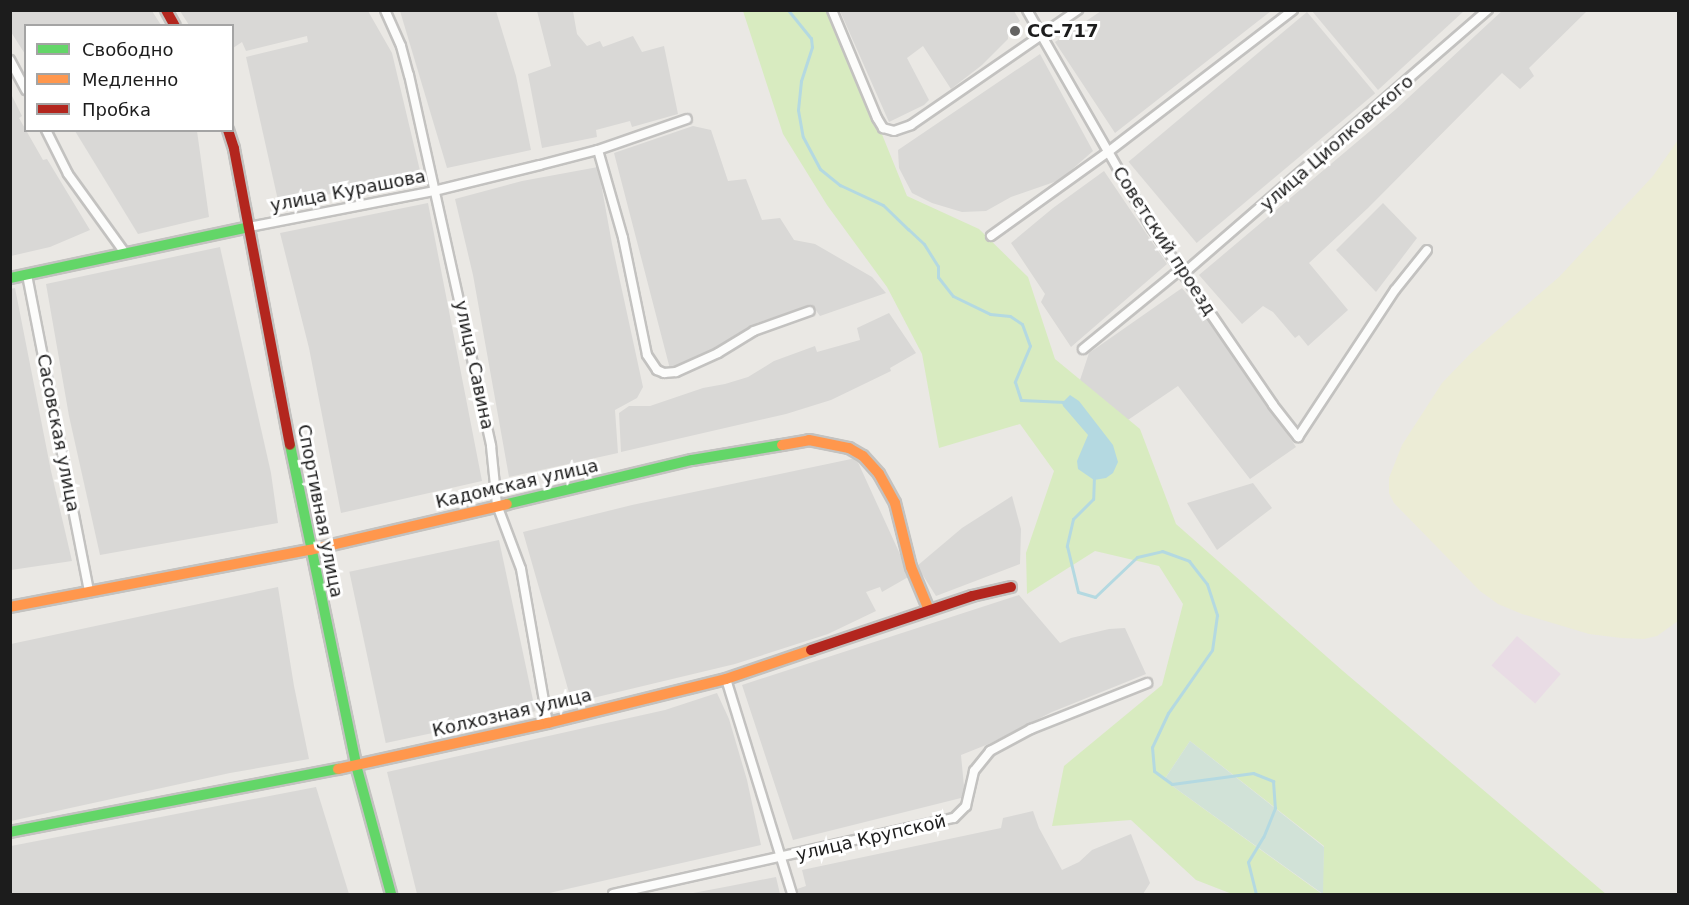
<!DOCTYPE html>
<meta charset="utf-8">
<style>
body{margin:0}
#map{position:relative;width:1689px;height:905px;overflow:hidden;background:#eae8e4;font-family:"DejaVu Sans",sans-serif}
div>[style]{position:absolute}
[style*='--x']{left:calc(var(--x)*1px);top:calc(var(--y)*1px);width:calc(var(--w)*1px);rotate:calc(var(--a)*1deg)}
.residential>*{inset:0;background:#d9d8d6;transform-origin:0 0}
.industrial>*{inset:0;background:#e9dce5;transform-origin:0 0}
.farmland>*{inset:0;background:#ececd6}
.grass>*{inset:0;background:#d8ebc0}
.wetland>*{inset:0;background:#d1e2d7}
.water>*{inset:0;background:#b4d9e1}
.stream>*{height:3px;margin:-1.5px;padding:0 1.5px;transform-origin:1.5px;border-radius:1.5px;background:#b4d9e1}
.roads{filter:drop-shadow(2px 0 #c3c2c0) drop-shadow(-2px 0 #c3c2c0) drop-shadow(0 2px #c3c2c0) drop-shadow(0 -2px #c3c2c0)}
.street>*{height:8px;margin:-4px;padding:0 4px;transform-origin:4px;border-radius:4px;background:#fcfcfb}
.fast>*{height:10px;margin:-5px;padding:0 5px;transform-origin:5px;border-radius:5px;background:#63d668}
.slow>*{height:10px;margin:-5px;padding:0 5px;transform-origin:5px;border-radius:5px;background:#ff974d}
.jam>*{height:10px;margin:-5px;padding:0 5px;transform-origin:5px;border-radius:5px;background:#b3261e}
.dots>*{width:16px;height:16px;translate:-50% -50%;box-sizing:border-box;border:3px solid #fff;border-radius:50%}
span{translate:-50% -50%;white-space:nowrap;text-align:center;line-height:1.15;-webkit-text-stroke:6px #fff;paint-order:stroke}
.poi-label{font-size:18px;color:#1c1c1c;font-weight:700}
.left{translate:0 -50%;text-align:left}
.street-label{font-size:18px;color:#1c1c1c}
.frame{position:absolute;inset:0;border:12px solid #1c1c1c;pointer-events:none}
.legend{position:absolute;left:24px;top:24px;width:210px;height:108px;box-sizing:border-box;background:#fff;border:2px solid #a4a4a4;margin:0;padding:8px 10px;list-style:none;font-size:18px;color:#1c1c1c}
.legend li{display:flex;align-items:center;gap:12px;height:30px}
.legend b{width:30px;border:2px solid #a4a4a4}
</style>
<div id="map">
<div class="residential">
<div style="clip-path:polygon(11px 10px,152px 11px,161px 25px,26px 26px,25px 54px,11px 32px)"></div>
<div style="clip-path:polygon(1503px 10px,1587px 11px,1529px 68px,1534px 76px,1520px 89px,1502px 73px,1368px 208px,1309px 263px,1348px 310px,1308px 346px,1299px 335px,1295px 338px,1273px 312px,1263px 306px,1242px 324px,1199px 275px,1395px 110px)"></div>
<div style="clip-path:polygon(180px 11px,368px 11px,392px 53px,421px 175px,279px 205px,246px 57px,308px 42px,307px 36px,246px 51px,242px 42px,233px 48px,232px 26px,189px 25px)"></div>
<div style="clip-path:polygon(400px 11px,496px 11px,516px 76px,531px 150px,447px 168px)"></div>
<div style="clip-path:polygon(537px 11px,573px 11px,577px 34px,587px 46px,600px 41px,603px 47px,633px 36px,642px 52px,664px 46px,678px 114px,632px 127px,630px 121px,596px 130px,597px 137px,542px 148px,528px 74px,551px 66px)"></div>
<div style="clip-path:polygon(840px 11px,1014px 11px,1020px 21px,1008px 31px,1008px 39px,982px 65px,951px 89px,923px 46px,907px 58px,929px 100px,924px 105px,889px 122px)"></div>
<div style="clip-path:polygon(1101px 11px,1101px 10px,1271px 11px,1115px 133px,1055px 42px)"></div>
<div style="clip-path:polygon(1312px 11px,1312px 10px,1464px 11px,1378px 90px)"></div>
<div style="left:1307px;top:12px;width:106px;height:233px;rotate:50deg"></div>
<div style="clip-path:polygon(1040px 54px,1093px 151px,1060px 180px,1011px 197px,986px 211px,962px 212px,932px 203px,912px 193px,899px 168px,898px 150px)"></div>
<div style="clip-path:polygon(11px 94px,22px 116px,19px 118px,43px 160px,47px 159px,90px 230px,50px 247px,11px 256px)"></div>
<div style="clip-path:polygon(693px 126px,711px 130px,728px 181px,746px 179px,762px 220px,780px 218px,794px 240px,815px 244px,872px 277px,886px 293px,820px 316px,812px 305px,757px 323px,728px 343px,670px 369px,614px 153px)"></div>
<div style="clip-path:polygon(75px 131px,197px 131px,209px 217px,138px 234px)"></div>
<div style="clip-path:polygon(598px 167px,612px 244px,643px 387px,637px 398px,615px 410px,618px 453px,509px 477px,473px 275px,455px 199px,522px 181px)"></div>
<div style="clip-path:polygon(1104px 171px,1167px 264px,1071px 347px,1041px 302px,1045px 294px,1011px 243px,1053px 208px)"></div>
<div style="clip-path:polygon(428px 203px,482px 481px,341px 513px,309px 348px,280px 233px)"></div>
<div style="clip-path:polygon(1383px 203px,1417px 238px,1376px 292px,1336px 250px)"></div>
<div style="clip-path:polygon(220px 247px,271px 473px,278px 523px,100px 555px,69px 416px,46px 284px)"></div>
<div style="clip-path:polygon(15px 288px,51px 471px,72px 561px,11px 570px,10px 289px)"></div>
<div style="clip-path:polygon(1182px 288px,1230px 347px,1296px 447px,1250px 479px,1178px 386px,1122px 424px,1080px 380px,1089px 353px)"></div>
<div style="clip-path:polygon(889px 313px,916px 353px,890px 368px,891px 371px,831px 400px,786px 414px,621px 452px,619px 413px,629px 406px,650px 406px,703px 388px,725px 384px,748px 377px,774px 361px,815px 346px,817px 352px,860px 340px,857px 328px)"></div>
<div style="clip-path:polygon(856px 458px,910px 576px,882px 592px,880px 587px,866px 592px,876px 611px,828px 634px,735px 664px,572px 703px,523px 532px,632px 505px)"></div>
<div style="clip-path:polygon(1253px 483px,1272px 508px,1217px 550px,1187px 503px)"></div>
<div style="clip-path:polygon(1012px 496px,1021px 529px,1020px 564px,936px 596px,917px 566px,962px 528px)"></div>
<div style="left:499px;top:540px;width:175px;height:153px;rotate:78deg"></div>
<div style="clip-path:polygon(278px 587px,294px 686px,309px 759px,230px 773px,11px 821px,11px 644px)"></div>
<div style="clip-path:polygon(1019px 595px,1060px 643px,1071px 638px,1109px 629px,1125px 628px,1146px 674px,1052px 712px,991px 743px,961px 755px,965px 797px,793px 840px,742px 685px)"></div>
<div style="clip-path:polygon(717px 693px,729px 719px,747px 780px,761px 845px,545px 894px,417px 894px,387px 772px,665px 710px)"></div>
<div style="clip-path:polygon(316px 787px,349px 894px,11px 894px,11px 846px)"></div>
<div style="clip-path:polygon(1033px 811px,1039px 828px,1062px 870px,1079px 862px,1092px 850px,1131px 834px,1150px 883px,1143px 894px,799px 894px,797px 889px,806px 886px,802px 870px,1001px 828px,1003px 818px)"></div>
<div style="clip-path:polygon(776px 877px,780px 894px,688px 894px,730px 886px)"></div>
</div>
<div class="industrial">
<div style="left:1517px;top:636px;width:58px;height:39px;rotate:41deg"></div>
</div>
<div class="farmland">
<div style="clip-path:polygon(1678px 140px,1678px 621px,1657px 636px,1644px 639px,1621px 638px,1589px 634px,1522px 614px,1498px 604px,1480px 591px,1394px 503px,1389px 493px,1389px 478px,1402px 445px,1442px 383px,1470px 354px,1559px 277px,1653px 176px)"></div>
</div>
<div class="grass">
<div style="clip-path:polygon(evenodd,743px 11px,832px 11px,907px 196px,979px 229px,1028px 277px,1055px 359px,1140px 429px,1176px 524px,1343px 671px,1606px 894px,1232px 894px,1196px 880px,1131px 820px,1052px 826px,1064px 766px,1162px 685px,1183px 604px,1159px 566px,1095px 551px,1027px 594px,1026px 553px,1054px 471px,1020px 424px,939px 448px,922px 354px,887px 287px,827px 205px,783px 134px,743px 11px,1190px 741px,1324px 846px,1322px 894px,1164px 780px,1190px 741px)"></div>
</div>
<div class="wetland">
<div style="clip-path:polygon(1190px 741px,1324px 847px,1323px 894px,1164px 780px)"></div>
</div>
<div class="water">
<div style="clip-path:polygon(1070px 395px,1079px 401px,1113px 445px,1118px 462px,1113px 473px,1106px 478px,1094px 480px,1078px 469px,1077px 461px,1088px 435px,1063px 406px,1062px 403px)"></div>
</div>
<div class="stream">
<div style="--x:788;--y:10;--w:36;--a:51"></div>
<div style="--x:811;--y:38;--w:9;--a:84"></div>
<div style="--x:812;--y:47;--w:36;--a:108"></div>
<div style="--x:801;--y:81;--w:29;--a:96"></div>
<div style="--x:798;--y:110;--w:27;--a:80"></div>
<div style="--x:803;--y:137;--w:36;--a:62"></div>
<div style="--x:820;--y:169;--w:26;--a:39"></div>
<div style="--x:840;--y:185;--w:47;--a:24.9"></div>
<div style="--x:883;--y:205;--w:35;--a:44"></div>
<div style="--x:908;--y:229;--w:22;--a:43"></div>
<div style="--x:924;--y:244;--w:26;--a:58"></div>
<div style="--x:938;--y:266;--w:11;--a:90"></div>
<div style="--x:938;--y:277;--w:24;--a:52"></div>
<div style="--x:953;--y:296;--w:41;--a:25.9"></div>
<div style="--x:990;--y:314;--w:20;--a:6"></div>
<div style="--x:1010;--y:316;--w:14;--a:34"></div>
<div style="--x:1022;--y:324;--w:23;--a:70"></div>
<div style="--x:1030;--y:346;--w:39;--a:113"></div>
<div style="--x:1015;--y:382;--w:19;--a:72"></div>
<div style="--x:1021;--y:400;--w:44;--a:2.6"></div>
<div style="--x:1094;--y:476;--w:23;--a:92"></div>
<div style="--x:1093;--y:499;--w:28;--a:135"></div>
<div style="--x:1073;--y:519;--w:28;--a:103"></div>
<div style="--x:1067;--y:546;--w:47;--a:76.6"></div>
<div style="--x:1078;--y:592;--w:18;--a:16"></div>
<div style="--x:1095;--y:597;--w:58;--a:-43.6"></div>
<div style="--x:1137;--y:557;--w:26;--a:-13"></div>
<div style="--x:1162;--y:551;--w:29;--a:20"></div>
<div style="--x:1189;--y:561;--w:29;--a:52"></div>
<div style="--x:1207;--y:584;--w:33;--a:72"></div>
<div style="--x:1217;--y:615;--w:35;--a:98"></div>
<div style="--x:1212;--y:650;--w:77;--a:124.9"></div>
<div style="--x:1168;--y:713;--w:38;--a:115"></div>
<div style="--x:1152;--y:747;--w:24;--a:85"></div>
<div style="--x:1154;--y:771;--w:22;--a:36"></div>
<div style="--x:1172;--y:784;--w:82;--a:-7.7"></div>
<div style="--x:1253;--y:773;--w:22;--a:22"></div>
<div style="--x:1273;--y:781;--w:27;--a:86"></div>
<div style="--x:1275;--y:808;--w:31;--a:112"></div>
<div style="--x:1263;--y:837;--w:29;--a:121"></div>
<div style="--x:1248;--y:862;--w:33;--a:76"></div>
</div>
<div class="roads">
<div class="street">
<div style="--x:385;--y:10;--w:39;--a:66"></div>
<div style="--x:401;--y:46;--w:30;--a:75"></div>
<div style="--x:409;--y:75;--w:380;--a:77.5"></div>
<div style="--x:491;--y:446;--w:59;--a:84.2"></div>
<div style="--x:497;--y:505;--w:68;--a:69.4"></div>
<div style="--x:521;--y:569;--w:156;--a:80.1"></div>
<div style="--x:832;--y:10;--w:117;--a:67.4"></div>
<div style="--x:877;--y:118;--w:12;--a:59"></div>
<div style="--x:883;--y:128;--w:11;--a:15"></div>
<div style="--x:894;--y:131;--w:18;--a:-19"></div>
<div style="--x:911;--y:125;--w:203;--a:-34.6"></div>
<div style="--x:1027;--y:10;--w:251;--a:60.2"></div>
<div style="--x:1152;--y:228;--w:214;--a:55.6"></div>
<div style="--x:1273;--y:405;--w:41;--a:52"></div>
<div style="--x:1298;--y:437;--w:176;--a:-56.6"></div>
<div style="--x:1395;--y:290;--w:51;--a:-51.3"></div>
<div style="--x:10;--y:60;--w:34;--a:62"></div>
<div style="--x:46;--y:130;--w:49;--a:63.4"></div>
<div style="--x:68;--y:174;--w:97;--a:54.2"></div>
<div style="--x:598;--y:150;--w:91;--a:74.1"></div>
<div style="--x:623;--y:238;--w:119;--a:78.4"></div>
<div style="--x:647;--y:355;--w:18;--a:56"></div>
<div style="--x:657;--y:370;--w:8;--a:23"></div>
<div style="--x:664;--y:373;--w:12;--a:-5"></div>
<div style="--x:676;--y:372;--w:46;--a:-24.3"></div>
<div style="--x:718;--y:353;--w:42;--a:-31.4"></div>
<div style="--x:754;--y:331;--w:59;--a:-19.7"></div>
<div style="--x:249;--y:227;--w:188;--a:-11"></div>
<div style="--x:434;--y:191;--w:109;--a:-13.8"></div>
<div style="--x:540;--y:165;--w:60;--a:-14.5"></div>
<div style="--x:598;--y:150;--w:94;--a:-19.2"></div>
<div style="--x:991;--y:236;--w:144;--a:-35.7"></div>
<div style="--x:1108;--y:152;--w:233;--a:-37.5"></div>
<div style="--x:1184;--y:273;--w:402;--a:-40.9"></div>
<div style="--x:27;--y:275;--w:323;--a:78.9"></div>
<div style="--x:1083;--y:349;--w:127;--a:-39.2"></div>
<div style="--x:726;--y:679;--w:225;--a:72.9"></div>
<div style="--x:613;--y:894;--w:349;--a:-12.6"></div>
<div style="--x:954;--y:818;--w:17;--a:-45"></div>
<div style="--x:966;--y:806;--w:36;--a:-77"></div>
<div style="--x:974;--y:771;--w:26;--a:-51"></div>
<div style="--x:990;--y:751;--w:47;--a:-28.2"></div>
<div style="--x:1031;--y:729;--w:125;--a:-21.6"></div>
</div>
<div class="fast">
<div style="--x:10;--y:278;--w:244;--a:-12"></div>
<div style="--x:290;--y:445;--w:327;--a:78.3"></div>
<div style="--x:356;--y:765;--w:134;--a:74.8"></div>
<div style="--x:507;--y:504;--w:190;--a:-13.4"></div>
<div style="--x:692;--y:460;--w:91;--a:-9.5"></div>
<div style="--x:10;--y:832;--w:334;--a:-10.9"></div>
</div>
<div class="slow">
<div style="--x:782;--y:445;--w:27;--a:-10"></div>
<div style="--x:809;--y:440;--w:41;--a:11.3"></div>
<div style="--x:849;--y:448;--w:16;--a:30"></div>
<div style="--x:863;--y:456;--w:24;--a:48"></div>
<div style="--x:879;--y:474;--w:33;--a:61"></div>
<div style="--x:895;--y:503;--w:66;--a:76"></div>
<div style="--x:911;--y:567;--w:47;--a:67.3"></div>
<div style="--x:10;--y:607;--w:305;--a:-10.8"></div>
<div style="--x:310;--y:550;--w:202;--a:-13.1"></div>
<div style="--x:338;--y:769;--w:215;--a:-12.4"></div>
<div style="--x:548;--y:723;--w:183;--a:-13.9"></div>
<div style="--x:726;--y:679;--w:90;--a:-18.8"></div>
</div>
<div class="jam">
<div style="--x:166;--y:10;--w:18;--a:61"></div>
<div style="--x:228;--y:130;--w:20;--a:72"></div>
<div style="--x:234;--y:149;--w:301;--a:79.3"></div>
<div style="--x:811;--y:650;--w:170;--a:-18.5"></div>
<div style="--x:972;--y:596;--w:40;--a:-13"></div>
</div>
</div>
<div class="dots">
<div style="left:1015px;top:31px;background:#646362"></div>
</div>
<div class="poi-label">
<span class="left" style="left:1027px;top:31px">СС-717</span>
</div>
<div class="street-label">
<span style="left:1337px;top:143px;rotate:-41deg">улица Циолковского</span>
<span style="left:348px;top:191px;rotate:-11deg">улица Курашова</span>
<span style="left:1164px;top:241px;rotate:57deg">Советский проезд</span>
<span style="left:474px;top:365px;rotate:78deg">улица Савина</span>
<span style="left:58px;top:433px;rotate:79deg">Сасовская улица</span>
<span style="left:517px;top:484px;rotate:-13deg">Кадомская улица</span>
<span style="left:320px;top:511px;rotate:79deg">Спортивная улица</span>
<span style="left:512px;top:713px;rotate:-13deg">Колхозная улица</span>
<span style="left:871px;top:838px;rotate:-13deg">улица Крупской</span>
</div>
<div class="frame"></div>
<ul class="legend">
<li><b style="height:8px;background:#63d668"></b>Свободно</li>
<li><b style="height:8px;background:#ff974d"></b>Медленно</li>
<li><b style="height:8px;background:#b3261e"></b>Пробка</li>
</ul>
</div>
